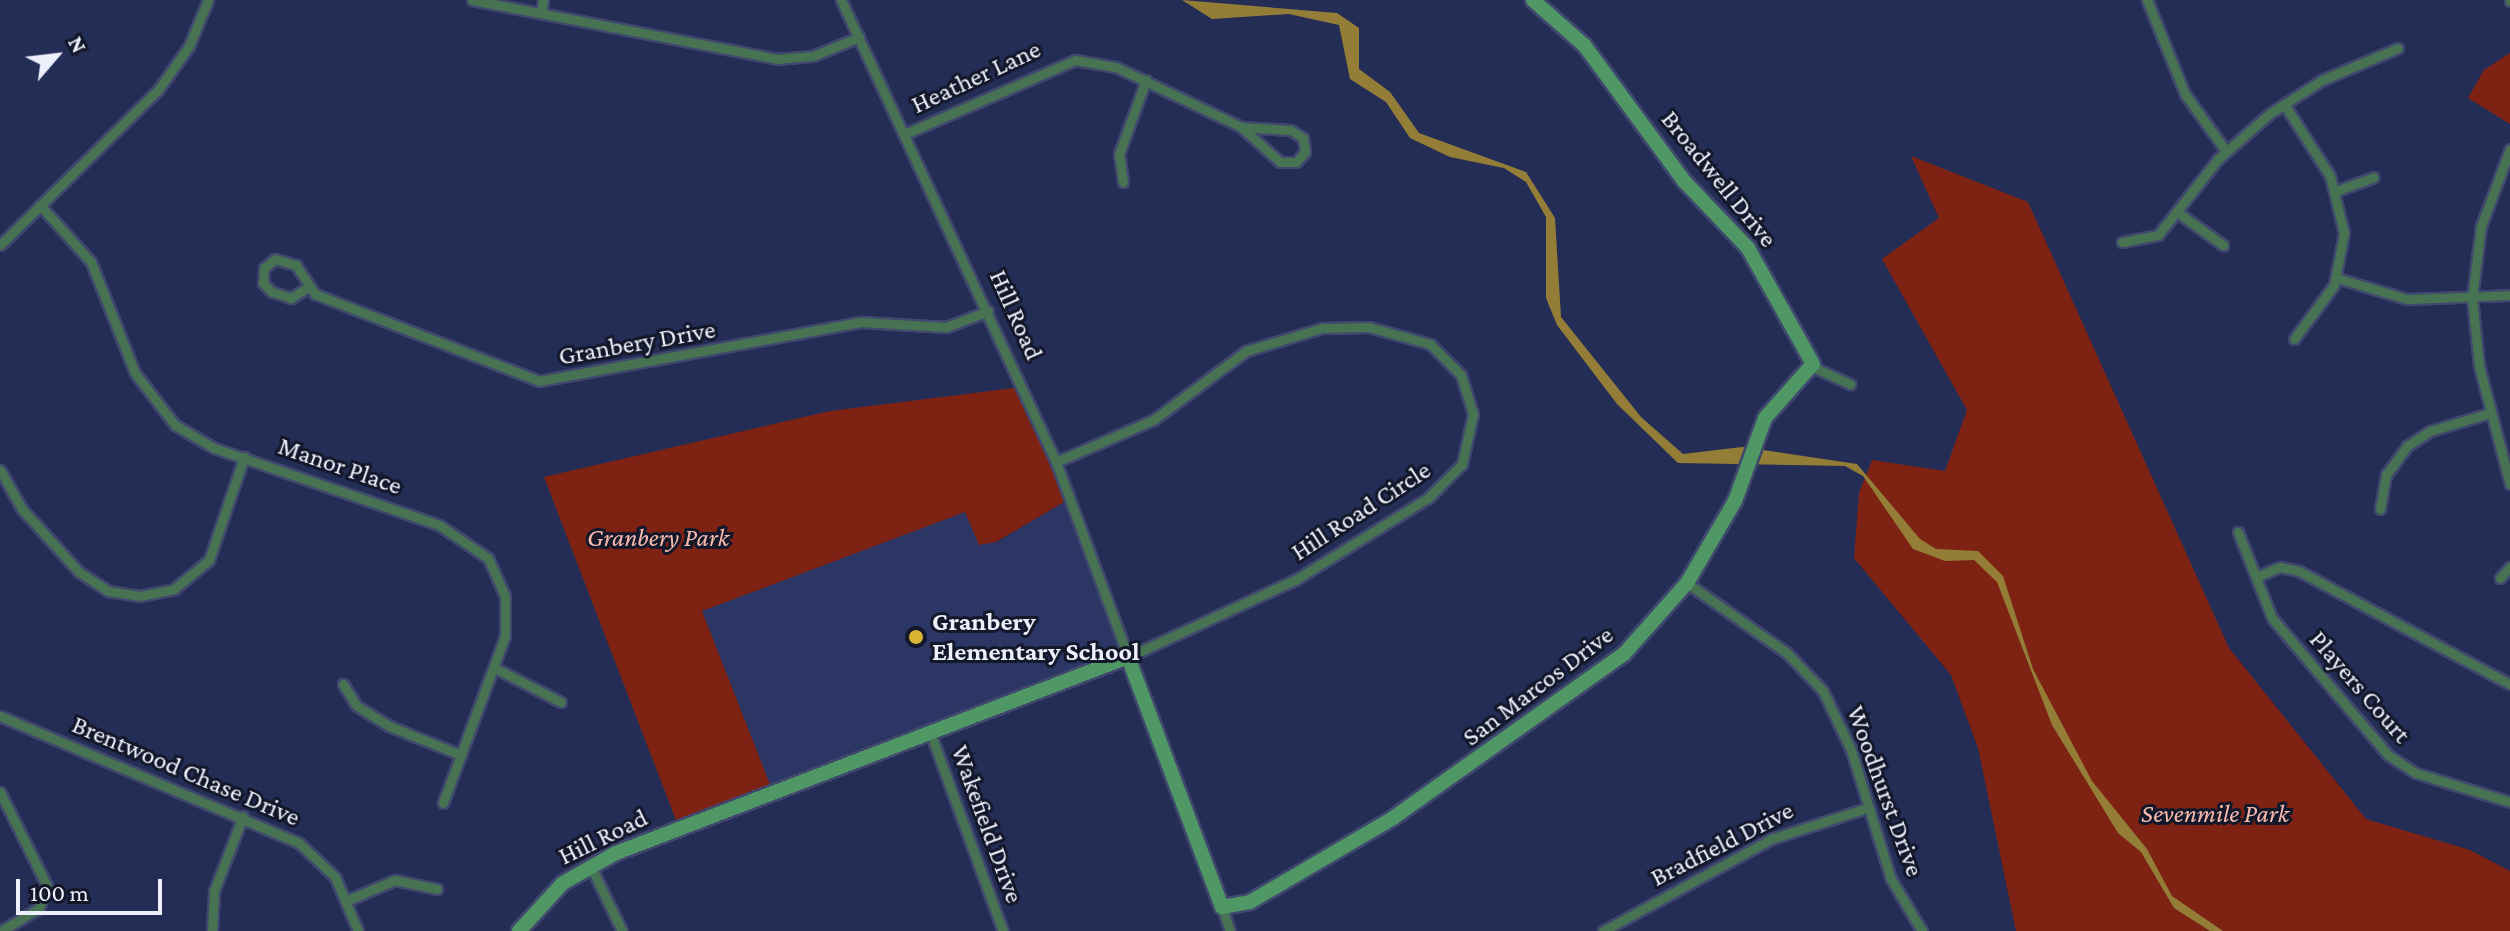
<!DOCTYPE html>
<style>
body{margin:0}
#map{position:relative;width:2510px;height:931px;overflow:hidden;background:#242d56;font-family:"Crimson Pro",serif}
div>[style]{position:absolute}
[style*='--x']{left:calc(var(--x)*1px);top:calc(var(--y)*1px);width:calc(var(--w)*1px);rotate:calc(var(--a)*1deg)}
.built>*{inset:0;background:#2c3665}
.green>*{inset:0;background:#7e2314}
.water>*{inset:0;background:#947e37}
.roads{filter:drop-shadow(2px 0 #40486d) drop-shadow(-2px 0 #40486d) drop-shadow(0 2px #40486d) drop-shadow(0 -2px #40486d)}
.street>*{height:9px;margin:-4.5px;padding:0 4.5px;transform-origin:4.5px;border-radius:4.5px;background:#477353}
.secondary>*{height:14px;margin:-7px;padding:0 7px;transform-origin:7px;border-radius:7px;background:#4f9865}
.dots>*{width:22px;height:22px;translate:-50% -50%;box-sizing:border-box;border:4px solid #12172a;border-radius:50%}
span{translate:-50% -50%;white-space:nowrap;text-align:center;line-height:1.15;-webkit-text-stroke:6px #12172a;paint-order:stroke}
.street-label{font-size:26px;color:#edf0fb}
.park-label{font-size:26px;color:#f7baad;font-style:italic}
.poi-label{font-size:26px;color:#edf0fb;font-weight:700}
.left{translate:0 -50%;text-align:left}
.north{position:absolute;left:16px;top:16px;width:80px;height:80px;-webkit-text-stroke:6px #12172a;paint-order:stroke;rotate:62deg;font-size:22px;font-weight:700;line-height:32px;text-align:center;color:#edf0fb}
.north::after{content:'';display:block;margin:auto;width:28px;height:36px;background:#edf0fb;clip-path:polygon(50% 0,100% 100%,50% 72%,0 100%)}
.scale{position:absolute;left:16px;top:879px;width:146px;height:36px;box-sizing:border-box;border:4px solid #edf0fb;border-top:0;padding-left:10px;font-size:24px;line-height:28px;white-space:nowrap;color:#edf0fb;-webkit-text-stroke:6px #12172a;paint-order:stroke}
</style>
<div id="map">
<div class="built">
<div style="clip-path:polygon(1071px 498px,1128px 657px,773px 792px,702px 611px,966px 511px,996px 543px)"></div>
</div>
<div class="green">
<div style="clip-path:polygon(2510px 53px,2510px 124px,2468px 98px,2484px 70px)"></div>
<div style="clip-path:polygon(1911px 156px,2028px 202px,2229px 648px,2366px 819px,2470px 850px,2510px 871px,2510px 931px,2016px 931px,1978px 748px,1951px 675px,1854px 558px,1859px 493px,1872px 460px,1945px 471px,1967px 410px,1882px 259px,1939px 218px)"></div>
<div style="clip-path:polygon(1022px 387px,1071px 498px,996px 542px,979px 545px,965px 512px,702px 611px,773px 792px,679px 828px,544px 477px,830px 411px)"></div>
</div>
<div class="water">
<div style="clip-path:polygon(1182px 0,1337px 13px,1359px 28px,1359px 69px,1390px 92px,1419px 133px,1526px 172px,1555px 218px,1561px 317px,1641px 417px,1683px 454px,1742px 447px,1857px 464px,1920px 539px,1936px 549px,1978px 551px,2003px 576px,2033px 669px,2092px 781px,2147px 849px,2172px 896px,2223px 931px,2210px 931px,2174px 908px,2141px 852px,2118px 833px,2052px 725px,1997px 582px,1974px 560px,1945px 561px,1913px 549px,1863px 476px,1845px 466px,1678px 463px,1617px 404px,1557px 325px,1546px 298px,1546px 217px,1526px 182px,1504px 168px,1450px 157px,1410px 138px,1386px 102px,1350px 79px,1339px 25px,1289px 14px,1212px 19px)"></div>
</div>
<div class="roads">
<div class="street">
<div style="--x:472;--y:0;--w:311;--a:10.9"></div>
<div style="--x:777;--y:59;--w:36;--a:-5"></div>
<div style="--x:813;--y:56;--w:50;--a:-22.4"></div>
<div style="--x:841;--y:0;--w:510;--a:65.04"></div>
<div style="--x:1056;--y:462;--w:208;--a:69.7"></div>
<div style="--x:1128;--y:657;--w:184;--a:-24.8"></div>
<div style="--x:1295;--y:580;--w:156;--a:-31.7"></div>
<div style="--x:1428;--y:498;--w:48;--a:-45"></div>
<div style="--x:1462;--y:464;--w:51;--a:-77.6"></div>
<div style="--x:1473;--y:414;--w:41;--a:-107.1"></div>
<div style="--x:1461;--y:375;--w:44;--a:-135"></div>
<div style="--x:1430;--y:344;--w:63;--a:-164.4"></div>
<div style="--x:1369;--y:327;--w:47;--a:178.8"></div>
<div style="--x:1322;--y:328;--w:79;--a:163.2"></div>
<div style="--x:1246;--y:351;--w:116;--a:143.4"></div>
<div style="--x:1153;--y:420;--w:106;--a:156.6"></div>
<div style="--x:2147;--y:0;--w:101;--a:68"></div>
<div style="--x:2185;--y:94;--w:70;--a:54.3"></div>
<div style="--x:2510;--y:0;--w:1;--a:90"></div>
<div style="--x:541;--y:13;--w:13;--a:-81"></div>
<div style="--x:2284;--y:104;--w:85;--a:57.4"></div>
<div style="--x:2330;--y:176;--w:59;--a:76.2"></div>
<div style="--x:2344;--y:233;--w:53;--a:100.9"></div>
<div style="--x:2334;--y:285;--w:67;--a:126.5"></div>
<div style="--x:907;--y:133;--w:183;--a:-23.5"></div>
<div style="--x:1075;--y:60;--w:42;--a:9.7"></div>
<div style="--x:1116;--y:67;--w:139;--a:25.6"></div>
<div style="--x:1241;--y:127;--w:52;--a:41.9"></div>
<div style="--x:1280;--y:162;--w:16;--a:0"></div>
<div style="--x:1296;--y:162;--w:13;--a:-48"></div>
<div style="--x:1305;--y:152;--w:14;--a:-98"></div>
<div style="--x:1303;--y:138;--w:15;--a:-148"></div>
<div style="--x:1290;--y:130;--w:49;--a:-176.5"></div>
<div style="--x:2510;--y:149;--w:82;--a:110.6"></div>
<div style="--x:2481;--y:226;--w:73;--a:97.1"></div>
<div style="--x:2472;--y:298;--w:68;--a:84.1"></div>
<div style="--x:2479;--y:366;--w:122;--a:75.3"></div>
<div style="--x:1123;--y:182;--w:28;--a:-98"></div>
<div style="--x:1119;--y:154;--w:79;--a:-70"></div>
<div style="--x:2336;--y:191;--w:40;--a:-20.2"></div>
<div style="--x:40;--y:205;--w:76;--a:48.2"></div>
<div style="--x:91;--y:262;--w:119;--a:68.4"></div>
<div style="--x:135;--y:373;--w:66;--a:52.4"></div>
<div style="--x:175;--y:425;--w:45;--a:30.5"></div>
<div style="--x:214;--y:448;--w:238;--a:18.9"></div>
<div style="--x:439;--y:525;--w:59;--a:34"></div>
<div style="--x:488;--y:558;--w:42;--a:65.9"></div>
<div style="--x:505;--y:596;--w:40;--a:90"></div>
<div style="--x:505;--y:636;--w:178;--a:110.4"></div>
<div style="--x:2177;--y:212;--w:57;--a:35.7"></div>
<div style="--x:2122;--y:242;--w:37;--a:-11"></div>
<div style="--x:2158;--y:235;--w:97;--a:-51.7"></div>
<div style="--x:2218;--y:159;--w:68;--a:-41.4"></div>
<div style="--x:2269;--y:114;--w:63;--a:-32.7"></div>
<div style="--x:2322;--y:80;--w:82;--a:-22.8"></div>
<div style="--x:0;--y:245;--w:221;--a:-44.5"></div>
<div style="--x:158;--y:90;--w:54;--a:-54.8"></div>
<div style="--x:189;--y:46;--w:50;--a:-67.6"></div>
<div style="--x:2337;--y:278;--w:73;--a:16.7"></div>
<div style="--x:2407;--y:299;--w:103;--a:-2.2"></div>
<div style="--x:305;--y:289;--w:17;--a:147"></div>
<div style="--x:291;--y:298;--w:20;--a:-162"></div>
<div style="--x:272;--y:292;--w:13;--a:-135"></div>
<div style="--x:263;--y:283;--w:15;--a:-86"></div>
<div style="--x:264;--y:268;--w:14;--a:-39"></div>
<div style="--x:275;--y:259;--w:22;--a:16"></div>
<div style="--x:296;--y:265;--w:35;--a:57"></div>
<div style="--x:315;--y:294;--w:240;--a:21.2"></div>
<div style="--x:539;--y:381;--w:328;--a:-10.4"></div>
<div style="--x:862;--y:322;--w:84;--a:3.4"></div>
<div style="--x:946;--y:327;--w:45;--a:-20.9"></div>
<div style="--x:1813;--y:367;--w:41;--a:24.7"></div>
<div style="--x:0;--y:470;--w:45;--a:60.6"></div>
<div style="--x:22;--y:509;--w:85;--a:47.9"></div>
<div style="--x:79;--y:572;--w:35;--a:33"></div>
<div style="--x:108;--y:591;--w:31;--a:9"></div>
<div style="--x:139;--y:596;--w:36;--a:-11"></div>
<div style="--x:174;--y:589;--w:45;--a:-39.6"></div>
<div style="--x:209;--y:560;--w:109;--a:-71.2"></div>
<div style="--x:2380;--y:509;--w:35;--a:-80"></div>
<div style="--x:2386;--y:475;--w:36;--a:-54"></div>
<div style="--x:2407;--y:446;--w:27;--a:-33"></div>
<div style="--x:2430;--y:431;--w:63;--a:-16.7"></div>
<div style="--x:2238;--y:532;--w:92;--a:68.4"></div>
<div style="--x:2272;--y:618;--w:180;--a:49.7"></div>
<div style="--x:2388;--y:755;--w:33;--a:33"></div>
<div style="--x:2416;--y:773;--w:98;--a:17.1"></div>
<div style="--x:2256;--y:577;--w:26;--a:-23"></div>
<div style="--x:2280;--y:567;--w:19;--a:12"></div>
<div style="--x:2299;--y:571;--w:239;--a:28.2"></div>
<div style="--x:2500;--y:578;--w:15;--a:-48"></div>
<div style="--x:1687;--y:583;--w:122;--a:35"></div>
<div style="--x:1787;--y:653;--w:52;--a:46.5"></div>
<div style="--x:1823;--y:691;--w:65;--a:64.6"></div>
<div style="--x:1851;--y:750;--w:135;--a:72.8"></div>
<div style="--x:1891;--y:879;--w:61;--a:59.2"></div>
<div style="--x:495;--y:668;--w:74;--a:27.3"></div>
<div style="--x:343;--y:684;--w:26;--a:58"></div>
<div style="--x:357;--y:706;--w:38;--a:32"></div>
<div style="--x:389;--y:726;--w:78;--a:21.9"></div>
<div style="--x:0;--y:716;--w:325;--a:23"></div>
<div style="--x:299;--y:843;--w:50;--a:43.4"></div>
<div style="--x:335;--y:877;--w:59;--a:66.9"></div>
<div style="--x:930;--y:732;--w:212;--a:69.9"></div>
<div style="--x:0;--y:792;--w:105;--a:63.4"></div>
<div style="--x:47;--y:886;--w:23;--a:110"></div>
<div style="--x:39;--y:908;--w:44;--a:148.8"></div>
<div style="--x:590;--y:865;--w:73;--a:64.1"></div>
<div style="--x:348;--y:900;--w:51;--a:-23.1"></div>
<div style="--x:395;--y:880;--w:43;--a:12.1"></div>
<div style="--x:1222;--y:907;--w:25;--a:72"></div>
<div style="--x:212;--y:931;--w:40;--a:-87.1"></div>
<div style="--x:214;--y:891;--w:80;--a:-68.9"></div>
<div style="--x:1603;--y:931;--w:192;--a:-28.7"></div>
<div style="--x:1771;--y:839;--w:101;--a:-17.9"></div>
</div>
<div class="secondary">
<div style="--x:519;--y:931;--w:65;--a:-47.5"></div>
<div style="--x:563;--y:883;--w:61;--a:-29.5"></div>
<div style="--x:616;--y:853;--w:548;--a:-20.95"></div>
<div style="--x:1128;--y:657;--w:267;--a:69.4"></div>
<div style="--x:1222;--y:907;--w:28;--a:-10"></div>
<div style="--x:1250;--y:902;--w:166;--a:-30.4"></div>
<div style="--x:1393;--y:818;--w:283;--a:-35.4"></div>
<div style="--x:1624;--y:654;--w:95;--a:-48.4"></div>
<div style="--x:1687;--y:583;--w:95;--a:-59.7"></div>
<div style="--x:1735;--y:501;--w:88;--a:-70.1"></div>
<div style="--x:1765;--y:418;--w:72;--a:-48.4"></div>
<div style="--x:1813;--y:364;--w:133;--a:-119.3"></div>
<div style="--x:1748;--y:248;--w:93;--a:-133.7"></div>
<div style="--x:1684;--y:181;--w:169;--a:-126.3"></div>
<div style="--x:1584;--y:45;--w:68;--a:-138.6"></div>
</div>
</div>
<div class="dots">
<div style="left:916px;top:637px;background:#d8b434"></div>
</div>
<div class="street-label">
<span style="left:976px;top:77px;rotate:-25deg">Heather Lane</span>
<span style="left:1719px;top:179px;rotate:51deg">Broadwell Drive</span>
<span style="left:1016px;top:315px;rotate:66deg">Hill Road</span>
<span style="left:637px;top:343px;rotate:-10deg">Granbery Drive</span>
<span style="left:340px;top:466px;rotate:19deg">Manor Place</span>
<span style="left:1361px;top:511px;rotate:-33deg">Hill Road Circle</span>
<span style="left:1538px;top:686px;rotate:-37deg">San Marcos Drive</span>
<span style="left:2360px;top:687px;rotate:49deg">Players Court</span>
<span style="left:186px;top:771px;rotate:23deg">Brentwood Chase Drive</span>
<span style="left:1885px;top:791px;rotate:70deg">Woodhurst Drive</span>
<span style="left:987px;top:824px;rotate:70deg">Wakefield Drive</span>
<span style="left:603px;top:837px;rotate:-26deg">Hill Road</span>
<span style="left:1722px;top:844px;rotate:-27deg">Bradfield Drive</span>
</div>
<div class="park-label">
<span style="left:658px;top:538px">Granbery Park</span>
<span style="left:2215px;top:814px">Sevenmile Park</span>
</div>
<div class="poi-label">
<span class="left" style="left:932px;top:637px">Granbery<br>Elementary School</span>
</div>
<div class="north">N</div>
<div class="scale">100 m</div>
</div>
